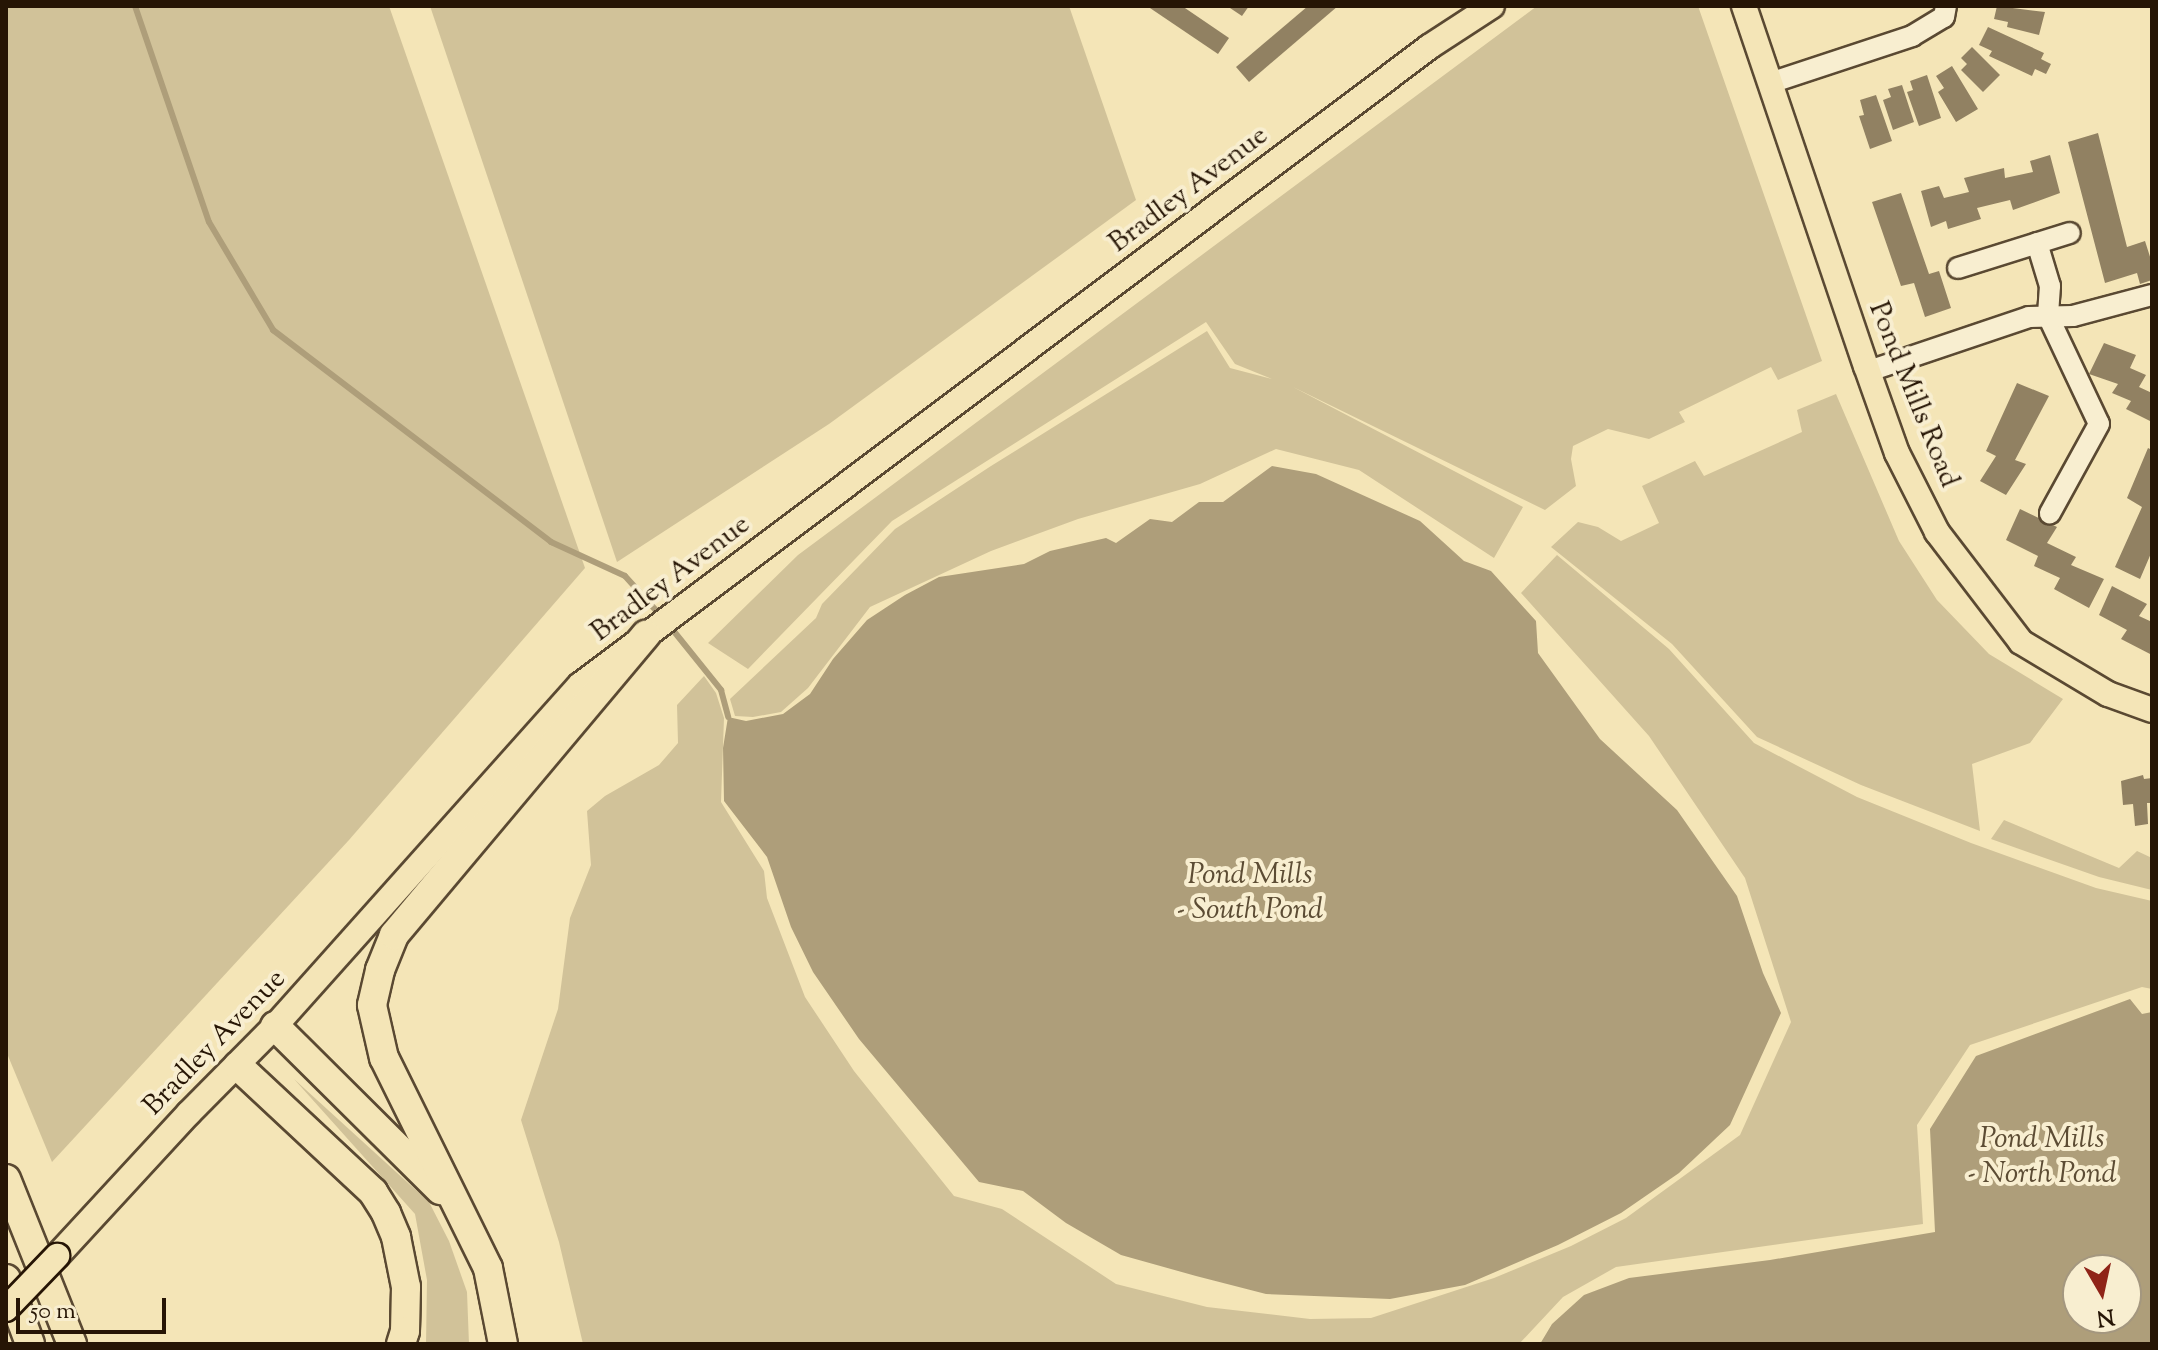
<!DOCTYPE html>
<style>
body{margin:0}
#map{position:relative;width:2158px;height:1350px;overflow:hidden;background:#f4e5b7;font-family:"Sorts Mill Goudy",serif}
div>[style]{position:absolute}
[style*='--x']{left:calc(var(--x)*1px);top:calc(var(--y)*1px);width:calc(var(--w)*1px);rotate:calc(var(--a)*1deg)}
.green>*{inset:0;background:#d1c299}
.water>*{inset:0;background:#ae9e7a}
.stream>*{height:6px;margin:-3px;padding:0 3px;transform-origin:3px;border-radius:3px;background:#ae9e7a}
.building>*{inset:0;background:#918162}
.roads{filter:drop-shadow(2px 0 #5a4932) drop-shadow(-2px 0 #5a4932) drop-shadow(0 2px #5a4932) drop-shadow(0 -2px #5a4932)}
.minor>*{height:20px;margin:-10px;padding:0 10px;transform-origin:10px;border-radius:10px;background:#f8eed0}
.major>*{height:24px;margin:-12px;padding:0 12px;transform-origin:12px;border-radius:12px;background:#f4e5b7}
.highway>*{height:28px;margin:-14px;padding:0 14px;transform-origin:14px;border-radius:14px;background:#f4e5b7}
.bridges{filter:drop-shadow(2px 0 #261505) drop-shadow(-2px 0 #261505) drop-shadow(0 2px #261505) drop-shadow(0 -2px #261505)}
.major-bridge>*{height:24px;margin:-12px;padding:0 12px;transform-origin:12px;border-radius:12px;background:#f4e5b7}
span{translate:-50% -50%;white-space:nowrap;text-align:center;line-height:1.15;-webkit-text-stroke:8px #f8eed0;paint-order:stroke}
.street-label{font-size:28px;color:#261505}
.water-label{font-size:30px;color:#5c4c34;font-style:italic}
.frame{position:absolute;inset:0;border:8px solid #261505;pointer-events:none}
.north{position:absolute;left:2062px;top:1254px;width:80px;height:80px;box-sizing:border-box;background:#f8eed0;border:2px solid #a4977f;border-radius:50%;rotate:171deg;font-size:22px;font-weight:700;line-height:32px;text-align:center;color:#261505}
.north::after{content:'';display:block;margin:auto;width:28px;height:36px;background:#8f2418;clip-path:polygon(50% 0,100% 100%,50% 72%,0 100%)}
.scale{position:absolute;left:16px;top:1298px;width:150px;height:36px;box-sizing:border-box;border:4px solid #261505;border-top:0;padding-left:10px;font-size:24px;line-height:28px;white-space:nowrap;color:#261505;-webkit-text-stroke:6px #f8eed0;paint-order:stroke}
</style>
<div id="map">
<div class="green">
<div style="clip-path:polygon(6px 6px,389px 6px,585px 568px,349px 840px,52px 1162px,6px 1051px)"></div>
<div style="clip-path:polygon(430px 6px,1069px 6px,1136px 200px,829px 424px,617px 562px)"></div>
<div style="clip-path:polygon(1537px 6px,1698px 6px,1822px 361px,1778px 380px,1771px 367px,1679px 412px,1685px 422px,1649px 439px,1608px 429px,1573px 446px,1571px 459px,1576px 486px,1545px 510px,1293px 387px,1523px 507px,1494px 558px,1359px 470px,1276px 449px,1200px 484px,1078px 519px,991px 551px,870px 607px,808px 688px,781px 712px,753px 717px,735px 716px,730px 699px,816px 618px,822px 604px,895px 529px,991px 466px,1207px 331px,1230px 368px,1272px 379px,1235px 364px,1206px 322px,892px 521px,748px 669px,708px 643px,798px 555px)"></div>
<div style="clip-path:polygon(1836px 394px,1899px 541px,1937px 600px,1989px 654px,2063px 699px,2030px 743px,1972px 764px,1980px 831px,1861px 785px,1757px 737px,1672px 644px,1551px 547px,1578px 522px,1598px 527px,1621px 541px,1659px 523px,1642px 486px,1695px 461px,1704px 476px,1802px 432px,1797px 410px)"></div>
<div style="clip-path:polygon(1557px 555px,1669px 649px,1754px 743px,1857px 797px,1971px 843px,2096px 888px,2152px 901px,2152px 989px,2142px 987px,1970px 1045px,1917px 1125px,1923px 1224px,1616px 1267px,1563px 1297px,1519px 1344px,583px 1344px,559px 1242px,521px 1120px,558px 1009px,570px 918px,591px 865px,587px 811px,605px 796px,659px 765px,678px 743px,677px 705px,704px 676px,716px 693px,724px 718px,721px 802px,764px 871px,767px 898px,805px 997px,854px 1071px,954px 1196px,1002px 1209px,1116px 1284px,1207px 1307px,1310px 1319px,1371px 1318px,1494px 1278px,1571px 1246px,1626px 1218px,1740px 1135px,1791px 1022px,1745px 878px,1649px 736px,1521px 593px)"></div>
<div style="clip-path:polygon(2004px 820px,2119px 868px,2137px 851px,2152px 858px,2152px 890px,2099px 877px,1991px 839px)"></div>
<div style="clip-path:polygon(294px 1079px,429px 1202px,449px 1241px,467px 1292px,469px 1344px,426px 1344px,427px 1280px,415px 1214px)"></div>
</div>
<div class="water">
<div style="clip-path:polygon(1272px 466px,1316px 474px,1420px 521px,1464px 561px,1491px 571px,1536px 621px,1538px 653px,1600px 739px,1677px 810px,1737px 896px,1763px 973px,1781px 1013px,1730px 1125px,1679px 1173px,1621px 1213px,1558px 1245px,1465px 1285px,1390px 1299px,1266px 1294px,1196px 1276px,1121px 1255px,1066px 1223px,1023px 1191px,979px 1182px,859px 1039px,813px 972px,791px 927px,767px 857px,724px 801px,723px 748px,728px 717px,746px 721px,783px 714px,810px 694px,833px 659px,867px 620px,905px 595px,939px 577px,1024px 564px,1050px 551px,1106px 538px,1116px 543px,1150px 519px,1172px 522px,1199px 502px,1223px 502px)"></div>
<div style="clip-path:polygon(evenodd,2130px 999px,2142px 1014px,2152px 1012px,2152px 1344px,1540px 1344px,1552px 1324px,1584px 1295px,1629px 1278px,1770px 1260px,1935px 1232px,1930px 1129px,1976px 1056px,2130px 999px,2078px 1270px,2126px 1270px,2126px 1318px,2078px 1318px,2078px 1270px)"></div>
</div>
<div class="stream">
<div style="--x:135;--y:6;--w:228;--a:71.1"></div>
<div style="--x:209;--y:222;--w:126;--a:59.3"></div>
<div style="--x:273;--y:330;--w:350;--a:37.3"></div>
<div style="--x:551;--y:542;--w:81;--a:24.7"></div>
<div style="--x:625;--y:576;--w:54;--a:48"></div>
<div style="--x:668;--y:624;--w:85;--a:51.2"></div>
<div style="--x:721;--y:690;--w:28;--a:75"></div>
</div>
<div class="building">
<div style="clip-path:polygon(1147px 6px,1182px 6px,1229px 38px,1218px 54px)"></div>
<div style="clip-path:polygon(1227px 6px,1249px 6px,1242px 16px)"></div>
<div style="clip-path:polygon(1308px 6px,1338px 6px,1249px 82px,1236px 67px)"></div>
<div style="clip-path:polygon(1997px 6px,2045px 12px,2039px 35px,2007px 27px,2008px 22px,1994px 19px)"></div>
<div style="clip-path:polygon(1988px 27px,2044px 53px,2041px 59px,2051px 64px,2046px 74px,2035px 69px,2032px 76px,1989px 56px,1992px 51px,1979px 45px)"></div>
<div style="clip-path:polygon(1972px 47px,2000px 75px,1983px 92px,1961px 70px,1967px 64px,1961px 58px)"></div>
<div style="clip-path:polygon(1952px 66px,1978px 109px,1956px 122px,1938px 92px,1944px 88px,1936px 76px)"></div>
<div style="clip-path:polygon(1927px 75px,1941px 118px,1919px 126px,1907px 92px,1913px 90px,1910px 81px)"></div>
<div style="clip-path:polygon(1902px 85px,1914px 122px,1893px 130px,1883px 100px,1891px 97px,1888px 89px)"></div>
<div style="clip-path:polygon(1876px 95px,1892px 141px,1870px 149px,1859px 116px,1864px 115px,1860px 100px)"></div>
<div style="clip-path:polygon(2098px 133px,2127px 247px,2145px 241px,2152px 263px,2152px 280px,2140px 284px,2137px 273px,2105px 283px,2068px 142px)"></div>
<div style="clip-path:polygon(2050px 155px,2060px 193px,2013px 210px,2010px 200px,1977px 208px,1981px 219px,1948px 229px,1946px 221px,1931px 227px,1921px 191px,1939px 186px,1944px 198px,1969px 192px,1964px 178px,2004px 168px,2005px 178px,2033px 172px,2030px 161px)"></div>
<div style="clip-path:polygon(1901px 193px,1929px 274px,1939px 271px,1951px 308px,1925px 317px,1914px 283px,1901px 286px,1872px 202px)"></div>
<div style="clip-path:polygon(2104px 343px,2136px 355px,2130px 368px,2146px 375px,2139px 387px,2152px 393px,2152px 422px,2126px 409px,2131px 401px,2112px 393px,2118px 384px,2089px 374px)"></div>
<div style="clip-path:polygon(2017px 383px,2049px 396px,2015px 460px,2026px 464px,2006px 495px,1980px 481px,1996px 456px,1986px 451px)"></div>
<div style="clip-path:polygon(2148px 448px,2152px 450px,2152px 551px,2140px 579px,2115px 567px,2142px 507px,2127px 498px)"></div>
<div style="clip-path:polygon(2020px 509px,2057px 527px,2047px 543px,2076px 557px,2071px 565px,2104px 579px,2089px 608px,2054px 589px,2060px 578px,2034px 566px,2038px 556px,2006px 540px)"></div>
<div style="clip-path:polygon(2112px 586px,2147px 604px,2139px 616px,2152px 622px,2152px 655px,2121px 639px,2127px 630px,2099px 615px)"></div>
<div style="clip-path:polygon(2143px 775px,2144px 779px,2152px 778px,2152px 803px,2147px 803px,2148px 824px,2135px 826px,2133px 804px,2123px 805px,2121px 781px)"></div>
</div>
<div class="roads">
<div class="minor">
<div style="--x:1770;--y:83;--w:150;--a:-18.3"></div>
<div style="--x:1912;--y:36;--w:37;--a:-31"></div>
<div style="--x:1944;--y:17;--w:11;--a:-80"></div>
<div style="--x:2037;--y:243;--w:45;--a:73.2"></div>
<div style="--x:2050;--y:286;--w:30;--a:94"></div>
<div style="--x:2048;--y:316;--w:119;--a:64.7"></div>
<div style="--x:2099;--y:424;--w:102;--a:118.8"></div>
<div style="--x:1958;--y:268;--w:117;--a:-17.4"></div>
<div style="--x:1869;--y:371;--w:169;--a:-18.6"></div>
<div style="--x:2029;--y:317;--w:44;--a:-1.3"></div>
<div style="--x:2073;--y:316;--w:82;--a:-14.9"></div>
</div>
<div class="major">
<div style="--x:1744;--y:6;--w:380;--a:71.3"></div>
<div style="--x:1866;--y:366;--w:92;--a:70.4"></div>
<div style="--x:1897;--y:453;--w:89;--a:63.1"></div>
<div style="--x:1937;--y:532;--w:138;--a:52.6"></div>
<div style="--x:2021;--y:642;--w:101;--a:30.9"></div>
<div style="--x:2108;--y:694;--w:47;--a:20"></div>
<div style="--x:57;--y:1256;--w:195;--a:-47.3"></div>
<div style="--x:189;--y:1113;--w:122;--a:-45.3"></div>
<div style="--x:275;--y:1026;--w:457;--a:-48.2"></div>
<div style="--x:580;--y:685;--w:1062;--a:-36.92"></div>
<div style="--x:1429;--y:47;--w:75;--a:-33.1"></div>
</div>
<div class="highway">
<div style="--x:275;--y:1026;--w:233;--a:44.8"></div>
<div style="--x:238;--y:1066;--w:185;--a:43"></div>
<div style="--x:373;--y:1192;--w:25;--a:58"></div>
<div style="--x:386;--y:1213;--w:26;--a:67"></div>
<div style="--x:396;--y:1237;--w:51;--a:78.7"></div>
<div style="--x:406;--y:1287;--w:44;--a:91.3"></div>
<div style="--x:405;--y:1331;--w:14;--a:107"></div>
<div style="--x:6;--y:1179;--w:178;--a:68.2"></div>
<div style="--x:6;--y:1279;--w:69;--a:69.7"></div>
<div style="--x:503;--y:1344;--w:77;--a:-101.2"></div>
<div style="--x:488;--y:1268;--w:234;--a:-116.3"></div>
<div style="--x:384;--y:1058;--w:54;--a:-102.8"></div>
<div style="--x:372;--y:1005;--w:36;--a:-77"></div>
<div style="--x:380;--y:970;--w:38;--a:-68"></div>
<div style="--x:394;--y:935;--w:392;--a:-50"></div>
</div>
</div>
<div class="bridges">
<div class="major-bridge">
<div style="--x:6;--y:1309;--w:74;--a:-46.1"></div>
</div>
</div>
<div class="street-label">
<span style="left:1189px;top:190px;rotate:-37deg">Bradley Avenue</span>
<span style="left:1913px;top:395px;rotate:68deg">Pond Mills Road</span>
<span style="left:671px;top:579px;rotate:-37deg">Bradley Avenue</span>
<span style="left:215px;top:1043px;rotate:-46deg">Bradley Avenue</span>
</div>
<div class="water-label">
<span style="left:1250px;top:893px">Pond Mills<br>- South Pond</span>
<span style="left:2042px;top:1157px">Pond Mills<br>- North Pond</span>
</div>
<div class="frame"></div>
<div class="north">N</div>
<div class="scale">50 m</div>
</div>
